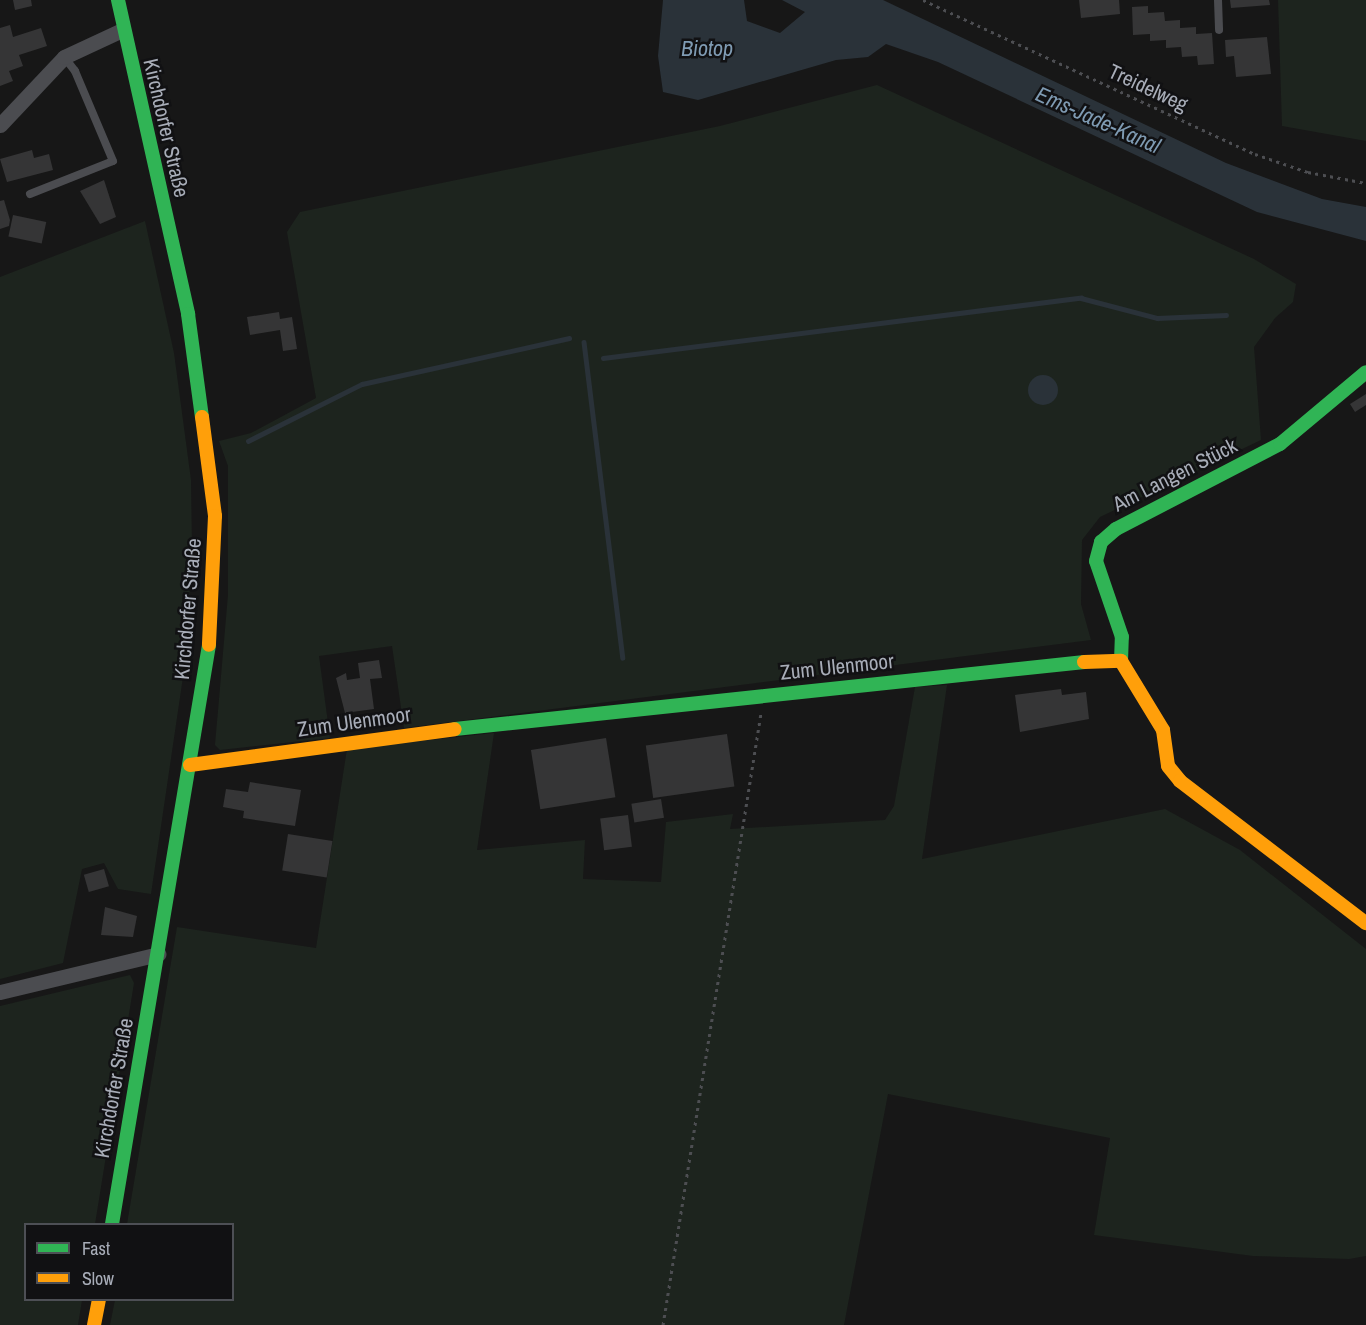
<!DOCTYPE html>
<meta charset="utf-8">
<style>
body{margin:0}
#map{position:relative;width:1366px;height:1325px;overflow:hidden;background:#171717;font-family:"Archivo Narrow",sans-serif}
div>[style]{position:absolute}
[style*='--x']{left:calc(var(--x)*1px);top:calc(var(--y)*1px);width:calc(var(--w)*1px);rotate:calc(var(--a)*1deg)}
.green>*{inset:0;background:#1d241e}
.water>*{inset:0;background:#2a3239}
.round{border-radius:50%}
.stream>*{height:4.5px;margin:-2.25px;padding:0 2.25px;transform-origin:2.25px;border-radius:2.25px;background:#2a3239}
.building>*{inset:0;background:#353536;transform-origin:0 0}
.path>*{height:3px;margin-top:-1.5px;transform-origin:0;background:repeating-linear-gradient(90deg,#4d4e52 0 3px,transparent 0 7.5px)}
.lane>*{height:8px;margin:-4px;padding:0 4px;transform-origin:4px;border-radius:4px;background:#4b4c50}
.street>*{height:15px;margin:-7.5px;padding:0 7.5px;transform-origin:7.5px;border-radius:7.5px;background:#4b4c50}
.fast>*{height:14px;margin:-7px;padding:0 7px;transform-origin:7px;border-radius:7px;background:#30b455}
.slow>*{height:14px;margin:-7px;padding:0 7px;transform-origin:7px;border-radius:7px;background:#ff9f0a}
span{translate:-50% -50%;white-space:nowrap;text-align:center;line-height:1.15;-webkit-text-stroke:5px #111113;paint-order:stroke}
.street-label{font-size:21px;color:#a8adb8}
.water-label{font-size:22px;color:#7f9bb3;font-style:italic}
.legend{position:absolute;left:24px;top:1223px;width:210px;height:78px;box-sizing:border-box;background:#111113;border:2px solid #4d4f55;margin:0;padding:8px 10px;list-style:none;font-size:18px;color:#a8adb8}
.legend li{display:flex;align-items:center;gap:12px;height:30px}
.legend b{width:30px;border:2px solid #4d4f55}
</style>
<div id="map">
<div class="green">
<div style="clip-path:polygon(1278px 0,1366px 0,1366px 141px,1282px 126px)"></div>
<div style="clip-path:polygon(877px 85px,1254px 259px,1296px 284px,1293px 302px,1275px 318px,1254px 347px,1261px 440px,1100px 517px,1082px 540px,1081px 604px,1091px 640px,404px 728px,392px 646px,319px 656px,330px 738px,220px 750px,215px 745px,228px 595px,228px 466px,219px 441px,251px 433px,316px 398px,287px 232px,300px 212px,720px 126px)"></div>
<div style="clip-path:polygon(145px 221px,174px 353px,191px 480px,192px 549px,188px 643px,151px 894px,118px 889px,104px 863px,82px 869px,63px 963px,0 979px,0 277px)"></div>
<div style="clip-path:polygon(947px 685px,922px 859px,1165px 809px,1240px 850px,1366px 949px,1366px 1256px,1349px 1259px,1253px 1256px,1094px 1235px,1110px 1138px,888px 1094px,844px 1325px,110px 1325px,115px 1300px,232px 1300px,232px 1224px,127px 1224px,177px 927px,316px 948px,347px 749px,494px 733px,477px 850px,585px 840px,583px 879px,661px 882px,666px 822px,733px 814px,730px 829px,885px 820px,894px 806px,915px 687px)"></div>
<div style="clip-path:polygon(130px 975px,134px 983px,95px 1224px,26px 1224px,26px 1300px,82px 1300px,78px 1325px,0 1325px,0 1006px)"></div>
</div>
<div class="water">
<div style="clip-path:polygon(663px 0,744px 0,747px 21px,780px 33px,805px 12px,782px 0,883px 0,1226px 163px,1322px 199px,1366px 207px,1366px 241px,1257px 212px,938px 62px,886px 44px,868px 57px,836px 60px,698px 100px,663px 92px,658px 56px)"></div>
<div class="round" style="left:1028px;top:375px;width:30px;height:30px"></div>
</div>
<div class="stream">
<div style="--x:584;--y:342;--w:318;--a:83"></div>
<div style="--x:603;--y:358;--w:482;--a:-7.2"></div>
<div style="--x:1081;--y:298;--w:79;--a:14.7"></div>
<div style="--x:1157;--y:318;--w:69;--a:-2.5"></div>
<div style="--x:248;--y:441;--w:127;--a:-26.6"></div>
<div style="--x:362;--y:384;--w:212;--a:-12.5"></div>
</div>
<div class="building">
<div style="clip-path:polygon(13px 0,31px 0,32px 6px,15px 10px)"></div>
<div style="clip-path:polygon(1079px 0,1119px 0,1120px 14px,1081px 18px)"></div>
<div style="clip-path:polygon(1230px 0,1269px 0,1270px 5px,1231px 8px)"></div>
<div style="clip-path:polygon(1148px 6px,1148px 13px,1164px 12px,1165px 21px,1180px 20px,1180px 28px,1196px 27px,1196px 34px,1212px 33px,1214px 64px,1198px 65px,1197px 56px,1182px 57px,1181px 47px,1166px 48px,1166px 40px,1150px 41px,1150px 34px,1133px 35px,1132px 7px)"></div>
<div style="clip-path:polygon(10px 25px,13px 37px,41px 28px,47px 46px,19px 55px,23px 66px,9px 71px,13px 81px,0 86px,0 28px)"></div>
<div style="clip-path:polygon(1267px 37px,1271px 74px,1236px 77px,1234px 56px,1226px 57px,1225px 40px)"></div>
<div style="clip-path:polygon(32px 150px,34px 158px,49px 154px,53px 170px,7px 182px,0 159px)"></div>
<div style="clip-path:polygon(104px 180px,116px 217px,100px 224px,80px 191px)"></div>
<div style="clip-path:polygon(4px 200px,10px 220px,9px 226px,0 229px,0 201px)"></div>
<div style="left:13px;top:215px;width:34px;height:22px;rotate:12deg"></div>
<div style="clip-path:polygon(279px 312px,280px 319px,292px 317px,297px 349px,283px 351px,280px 330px,250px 335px,247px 317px)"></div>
<div style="clip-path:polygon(1366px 394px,1366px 405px,1355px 412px,1350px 404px)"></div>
<div style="clip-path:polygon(379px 660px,382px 678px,370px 679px,374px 709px,345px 713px,336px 678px,346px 673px,347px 680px,360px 678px,358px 663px)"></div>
<div style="clip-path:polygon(1061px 689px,1062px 695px,1086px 692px,1089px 719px,1020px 732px,1015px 695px)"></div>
<div style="left:727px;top:734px;width:53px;height:82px;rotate:82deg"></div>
<div style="left:606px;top:738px;width:60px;height:76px;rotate:81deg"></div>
<div style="clip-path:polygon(250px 782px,301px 790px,295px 826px,243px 818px,244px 811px,223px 807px,226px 789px,248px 792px)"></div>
<div style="left:661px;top:799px;width:19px;height:30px;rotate:81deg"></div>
<div style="left:628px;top:815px;width:32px;height:28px;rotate:83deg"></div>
<div style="left:288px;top:834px;width:45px;height:37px;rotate:9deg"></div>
<div style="left:104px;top:869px;width:18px;height:21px;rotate:74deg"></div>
<div style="clip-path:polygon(105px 907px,137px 916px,133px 937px,101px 935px)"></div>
</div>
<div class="path">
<div style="--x:923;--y:0;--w:366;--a:24.9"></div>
<div style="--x:1255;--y:154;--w:56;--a:18.8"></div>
<div style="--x:1308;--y:172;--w:59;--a:10.7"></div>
<div style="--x:663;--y:1325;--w:620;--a:-80.9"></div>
</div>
<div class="lane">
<div style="--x:1218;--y:0;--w:30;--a:88"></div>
<div style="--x:30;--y:194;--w:89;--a:-21.7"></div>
<div style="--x:113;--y:161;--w:98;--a:-112.9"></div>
<div style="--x:75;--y:71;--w:18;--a:-128"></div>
</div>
<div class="street">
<div style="--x:0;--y:125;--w:93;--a:-46.7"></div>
<div style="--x:64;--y:57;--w:64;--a:-25"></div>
<div style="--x:0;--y:992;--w:163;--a:-13.5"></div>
</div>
<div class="fast">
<div style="--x:118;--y:0;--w:322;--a:77.4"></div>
<div style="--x:188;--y:314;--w:104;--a:82.3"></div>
<div style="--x:1121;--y:661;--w:24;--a:-88"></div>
<div style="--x:1122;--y:637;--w:80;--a:-108.9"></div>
<div style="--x:1096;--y:561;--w:20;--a:-75"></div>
<div style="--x:1101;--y:542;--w:20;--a:-41"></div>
<div style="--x:1116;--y:529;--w:185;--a:-27.4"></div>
<div style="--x:1280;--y:444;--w:112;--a:-39.9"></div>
<div style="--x:455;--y:729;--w:633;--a:-6.08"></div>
<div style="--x:112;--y:1224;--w:587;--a:-80.49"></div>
</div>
<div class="slow">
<div style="--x:202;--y:417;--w:100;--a:82.5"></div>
<div style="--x:215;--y:516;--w:129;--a:92.7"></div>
<div style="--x:1084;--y:662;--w:37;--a:-2"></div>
<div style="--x:1121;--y:661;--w:81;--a:58.7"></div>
<div style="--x:1163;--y:730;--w:36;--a:82"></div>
<div style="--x:1168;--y:766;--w:19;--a:51"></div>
<div style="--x:1180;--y:781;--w:234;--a:37.4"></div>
<div style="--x:190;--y:765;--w:267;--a:-7.7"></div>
<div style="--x:94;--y:1325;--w:25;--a:-79"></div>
</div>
<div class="street-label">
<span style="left:1148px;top:88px;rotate:25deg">Treidelweg</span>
<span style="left:166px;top:128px;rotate:77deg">Kirchdorfer Straße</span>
<span style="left:1175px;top:475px;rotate:-27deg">Am Langen Stück</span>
<span style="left:188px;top:609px;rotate:-85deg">Kirchdorfer Straße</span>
<span style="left:837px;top:667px;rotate:-6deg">Zum Ulenmoor</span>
<span style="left:354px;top:722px;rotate:-8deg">Zum Ulenmoor</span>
<span style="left:114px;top:1088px;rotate:-80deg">Kirchdorfer Straße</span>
</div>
<div class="water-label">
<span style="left:707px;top:49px">Biotop</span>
<span style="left:1098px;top:120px;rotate:24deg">Ems-Jade-Kanal</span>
</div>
<ul class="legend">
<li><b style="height:8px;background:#30b455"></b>Fast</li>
<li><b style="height:8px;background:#ff9f0a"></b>Slow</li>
</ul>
</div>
